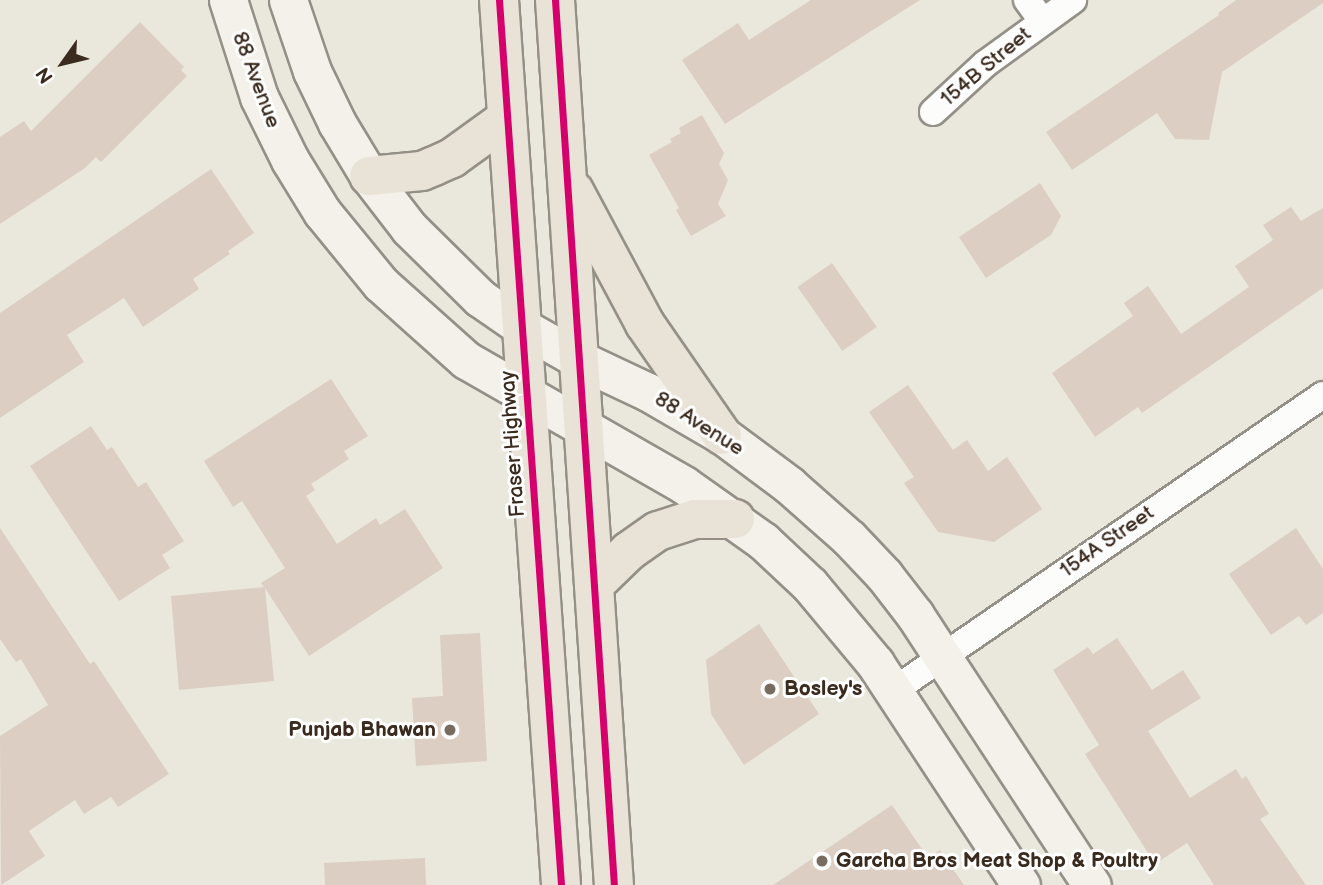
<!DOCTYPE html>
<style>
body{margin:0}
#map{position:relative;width:1323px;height:885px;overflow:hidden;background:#eae8dc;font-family:"Balsamiq Sans",sans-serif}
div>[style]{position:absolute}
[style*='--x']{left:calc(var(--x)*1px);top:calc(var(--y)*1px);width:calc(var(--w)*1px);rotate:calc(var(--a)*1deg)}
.building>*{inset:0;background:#dccec2;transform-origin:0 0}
.roads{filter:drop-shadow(2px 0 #949088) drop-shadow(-2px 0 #949088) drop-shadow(0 2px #949088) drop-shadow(0 -2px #949088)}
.street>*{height:26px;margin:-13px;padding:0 13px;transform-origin:13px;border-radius:13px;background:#fcfcfa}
.secondary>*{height:37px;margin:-18.5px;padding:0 18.5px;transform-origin:18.5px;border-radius:18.5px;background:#f4f1eb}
.primary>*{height:38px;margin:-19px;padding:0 19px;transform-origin:19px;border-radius:19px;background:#e9e3d7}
.cycleway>*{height:7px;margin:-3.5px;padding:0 3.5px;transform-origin:3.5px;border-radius:3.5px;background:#d6006c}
.dots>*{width:19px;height:19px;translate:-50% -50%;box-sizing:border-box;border:4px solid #fff;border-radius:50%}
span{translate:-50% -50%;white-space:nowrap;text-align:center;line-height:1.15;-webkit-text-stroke:6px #fff;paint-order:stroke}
.street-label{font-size:21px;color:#3b2a1e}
.poi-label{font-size:21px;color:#3b2a1e;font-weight:700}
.left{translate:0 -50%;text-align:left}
.right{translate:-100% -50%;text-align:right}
.north{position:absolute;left:28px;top:28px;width:70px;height:70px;-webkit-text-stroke:5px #fff;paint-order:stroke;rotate:236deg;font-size:19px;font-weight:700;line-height:28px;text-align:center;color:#3b2a1e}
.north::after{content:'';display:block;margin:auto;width:24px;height:32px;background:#3b2a1e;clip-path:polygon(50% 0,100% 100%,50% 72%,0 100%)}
</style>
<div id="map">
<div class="building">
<div style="clip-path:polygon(811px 0,920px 0,725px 124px,682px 60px,738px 23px,749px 40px)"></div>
<div style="clip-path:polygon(1236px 0,1323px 0,1323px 3px,1222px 72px,1209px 140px,1175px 139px,1157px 113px,1072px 170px,1046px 132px,1219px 15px,1218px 13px)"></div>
<div style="clip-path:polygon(140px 22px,184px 67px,181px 70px,187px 76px,101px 162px,96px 157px,85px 168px,0 224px,0 137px,24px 121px,31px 131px)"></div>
<div style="clip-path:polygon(702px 115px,724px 153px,719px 164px,728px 180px,718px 204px,726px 216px,691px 236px,676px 210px,679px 208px,649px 155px,672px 142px,670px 139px,681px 133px,679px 128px)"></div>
<div style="clip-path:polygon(211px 169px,254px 233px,228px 251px,230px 254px,193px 279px,199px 289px,143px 327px,124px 298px,67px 335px,84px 362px,0 418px,0 313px)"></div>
<div style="clip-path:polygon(1040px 183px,1061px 216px,1051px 235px,986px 278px,959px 237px)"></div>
<div style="clip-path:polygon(1291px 207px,1301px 221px,1323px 208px,1323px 288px,1142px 413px,1138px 407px,1095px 437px,1052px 373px,1133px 316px,1124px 303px,1148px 286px,1181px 334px,1249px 287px,1235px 266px,1273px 240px,1263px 225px)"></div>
<div style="left:832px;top:263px;width:78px;height:42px;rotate:55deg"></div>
<div style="clip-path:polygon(331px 379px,368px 436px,344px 451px,349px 459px,311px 484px,315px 490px,306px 496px,337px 544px,376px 518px,380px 525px,405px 509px,443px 568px,309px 656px,265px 588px,274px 681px,179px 690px,171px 596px,264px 587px,261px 583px,285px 568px,242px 501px,233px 507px,204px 461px)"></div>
<div style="clip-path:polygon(908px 385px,953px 450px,967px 440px,988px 471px,1007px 457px,1042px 509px,994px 542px,938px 532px,904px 483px,914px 477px,869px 412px)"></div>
<div style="clip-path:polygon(91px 426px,107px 450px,112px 447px,138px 487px,146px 482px,184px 541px,162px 555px,170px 568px,119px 601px,30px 466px)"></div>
<div style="clip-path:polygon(0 528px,90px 664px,94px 661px,169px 774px,118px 807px,111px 797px,84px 814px,75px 800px,29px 831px,45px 856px,1px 885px,0 736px,48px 705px,21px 659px,16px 662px,0 639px)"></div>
<div style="clip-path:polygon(1296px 528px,1323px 569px,1323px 613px,1306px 625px,1299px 616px,1271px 635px,1229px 574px)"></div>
<div style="clip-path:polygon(759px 624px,819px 714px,744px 765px,711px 714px,706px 660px)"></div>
<div style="clip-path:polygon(480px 633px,487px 761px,416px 766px,412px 698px,443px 696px,440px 635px)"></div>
<div style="clip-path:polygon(1117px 638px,1152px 690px,1183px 670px,1201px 698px,1148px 731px,1190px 798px,1236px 769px,1242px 779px,1246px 776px,1269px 814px,1260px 819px,1306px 885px,1214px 885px,1187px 843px,1155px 864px,1085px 754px,1099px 745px,1053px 670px,1088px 647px,1093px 654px)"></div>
<div style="clip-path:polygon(892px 805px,928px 858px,940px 850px,964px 885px,773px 885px)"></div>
<div style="clip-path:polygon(425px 858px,426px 885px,325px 885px,324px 863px)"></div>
</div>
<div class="roads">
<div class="street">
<div style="--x:1027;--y:0;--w:26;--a:54"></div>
<div style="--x:933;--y:112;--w:71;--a:-42.7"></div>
<div style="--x:985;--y:64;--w:109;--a:-36"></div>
<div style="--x:893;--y:691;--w:522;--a:-34.54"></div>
</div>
<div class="secondary">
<div style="--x:228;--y:0;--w:102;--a:72.3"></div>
<div style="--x:259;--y:97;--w:70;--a:63.8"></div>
<div style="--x:290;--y:160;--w:61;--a:58.4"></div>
<div style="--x:322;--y:212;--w:93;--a:50.7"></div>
<div style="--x:381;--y:284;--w:114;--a:41.8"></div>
<div style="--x:466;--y:360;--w:251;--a:29.8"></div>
<div style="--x:684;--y:485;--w:97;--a:35.3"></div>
<div style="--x:763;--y:541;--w:64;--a:43.1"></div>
<div style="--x:810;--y:585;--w:102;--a:50.2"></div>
<div style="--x:875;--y:663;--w:266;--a:56.7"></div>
<div style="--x:288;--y:0;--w:75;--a:71.3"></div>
<div style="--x:312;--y:71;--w:58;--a:64.3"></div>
<div style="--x:337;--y:123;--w:62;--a:58.9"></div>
<div style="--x:369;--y:176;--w:66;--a:52.4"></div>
<div style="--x:409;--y:228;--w:100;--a:44.6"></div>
<div style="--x:480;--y:298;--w:51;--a:34.6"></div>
<div style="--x:522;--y:327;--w:67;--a:29.6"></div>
<div style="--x:580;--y:360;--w:75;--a:25.2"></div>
<div style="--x:648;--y:392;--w:86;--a:30.2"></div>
<div style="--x:722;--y:435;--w:84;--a:36.7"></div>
<div style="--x:789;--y:485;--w:80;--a:41.5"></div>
<div style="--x:849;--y:538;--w:51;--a:46.6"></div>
<div style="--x:884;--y:575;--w:51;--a:52.2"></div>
<div style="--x:915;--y:615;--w:323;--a:56.8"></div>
</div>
<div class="primary">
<div style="--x:499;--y:0;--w:887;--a:85.99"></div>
<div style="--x:555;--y:0;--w:887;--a:86.19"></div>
<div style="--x:369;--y:176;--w:53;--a:-5.4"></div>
<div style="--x:422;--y:171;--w:13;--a:-23"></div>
<div style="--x:434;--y:166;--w:20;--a:-24"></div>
<div style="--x:452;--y:158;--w:67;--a:-35.8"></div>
<div style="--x:574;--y:191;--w:151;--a:61.9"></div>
<div style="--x:645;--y:324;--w:135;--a:55.3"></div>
<div style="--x:594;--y:585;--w:49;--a:-44.2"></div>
<div style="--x:629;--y:551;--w:35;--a:-35"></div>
<div style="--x:658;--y:531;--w:39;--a:-18"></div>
<div style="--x:695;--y:519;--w:40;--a:0"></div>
</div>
</div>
<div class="cycleway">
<div style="--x:499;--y:0;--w:887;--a:85.99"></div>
<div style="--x:555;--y:0;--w:887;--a:86.19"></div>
</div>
<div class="dots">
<div style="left:770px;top:689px;background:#786c60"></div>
<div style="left:450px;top:730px;background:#786c60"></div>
<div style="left:822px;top:861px;background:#786c60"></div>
</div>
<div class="street-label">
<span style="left:986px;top:67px;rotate:-40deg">154B Street</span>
<span style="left:256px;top:80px;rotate:69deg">88 Avenue</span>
<span style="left:699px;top:424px;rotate:32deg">88 Avenue</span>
<span style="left:513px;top:444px;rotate:-94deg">Fraser Highway</span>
<span style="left:1107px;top:542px;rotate:-35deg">154A Street</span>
</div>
<div class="poi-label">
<span class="left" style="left:784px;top:689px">Bosley's</span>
<span class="right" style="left:436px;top:730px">Punjab Bhawan</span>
<span class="left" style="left:836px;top:861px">Garcha Bros Meat Shop &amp; Poultry</span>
</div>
<div class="north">N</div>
</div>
